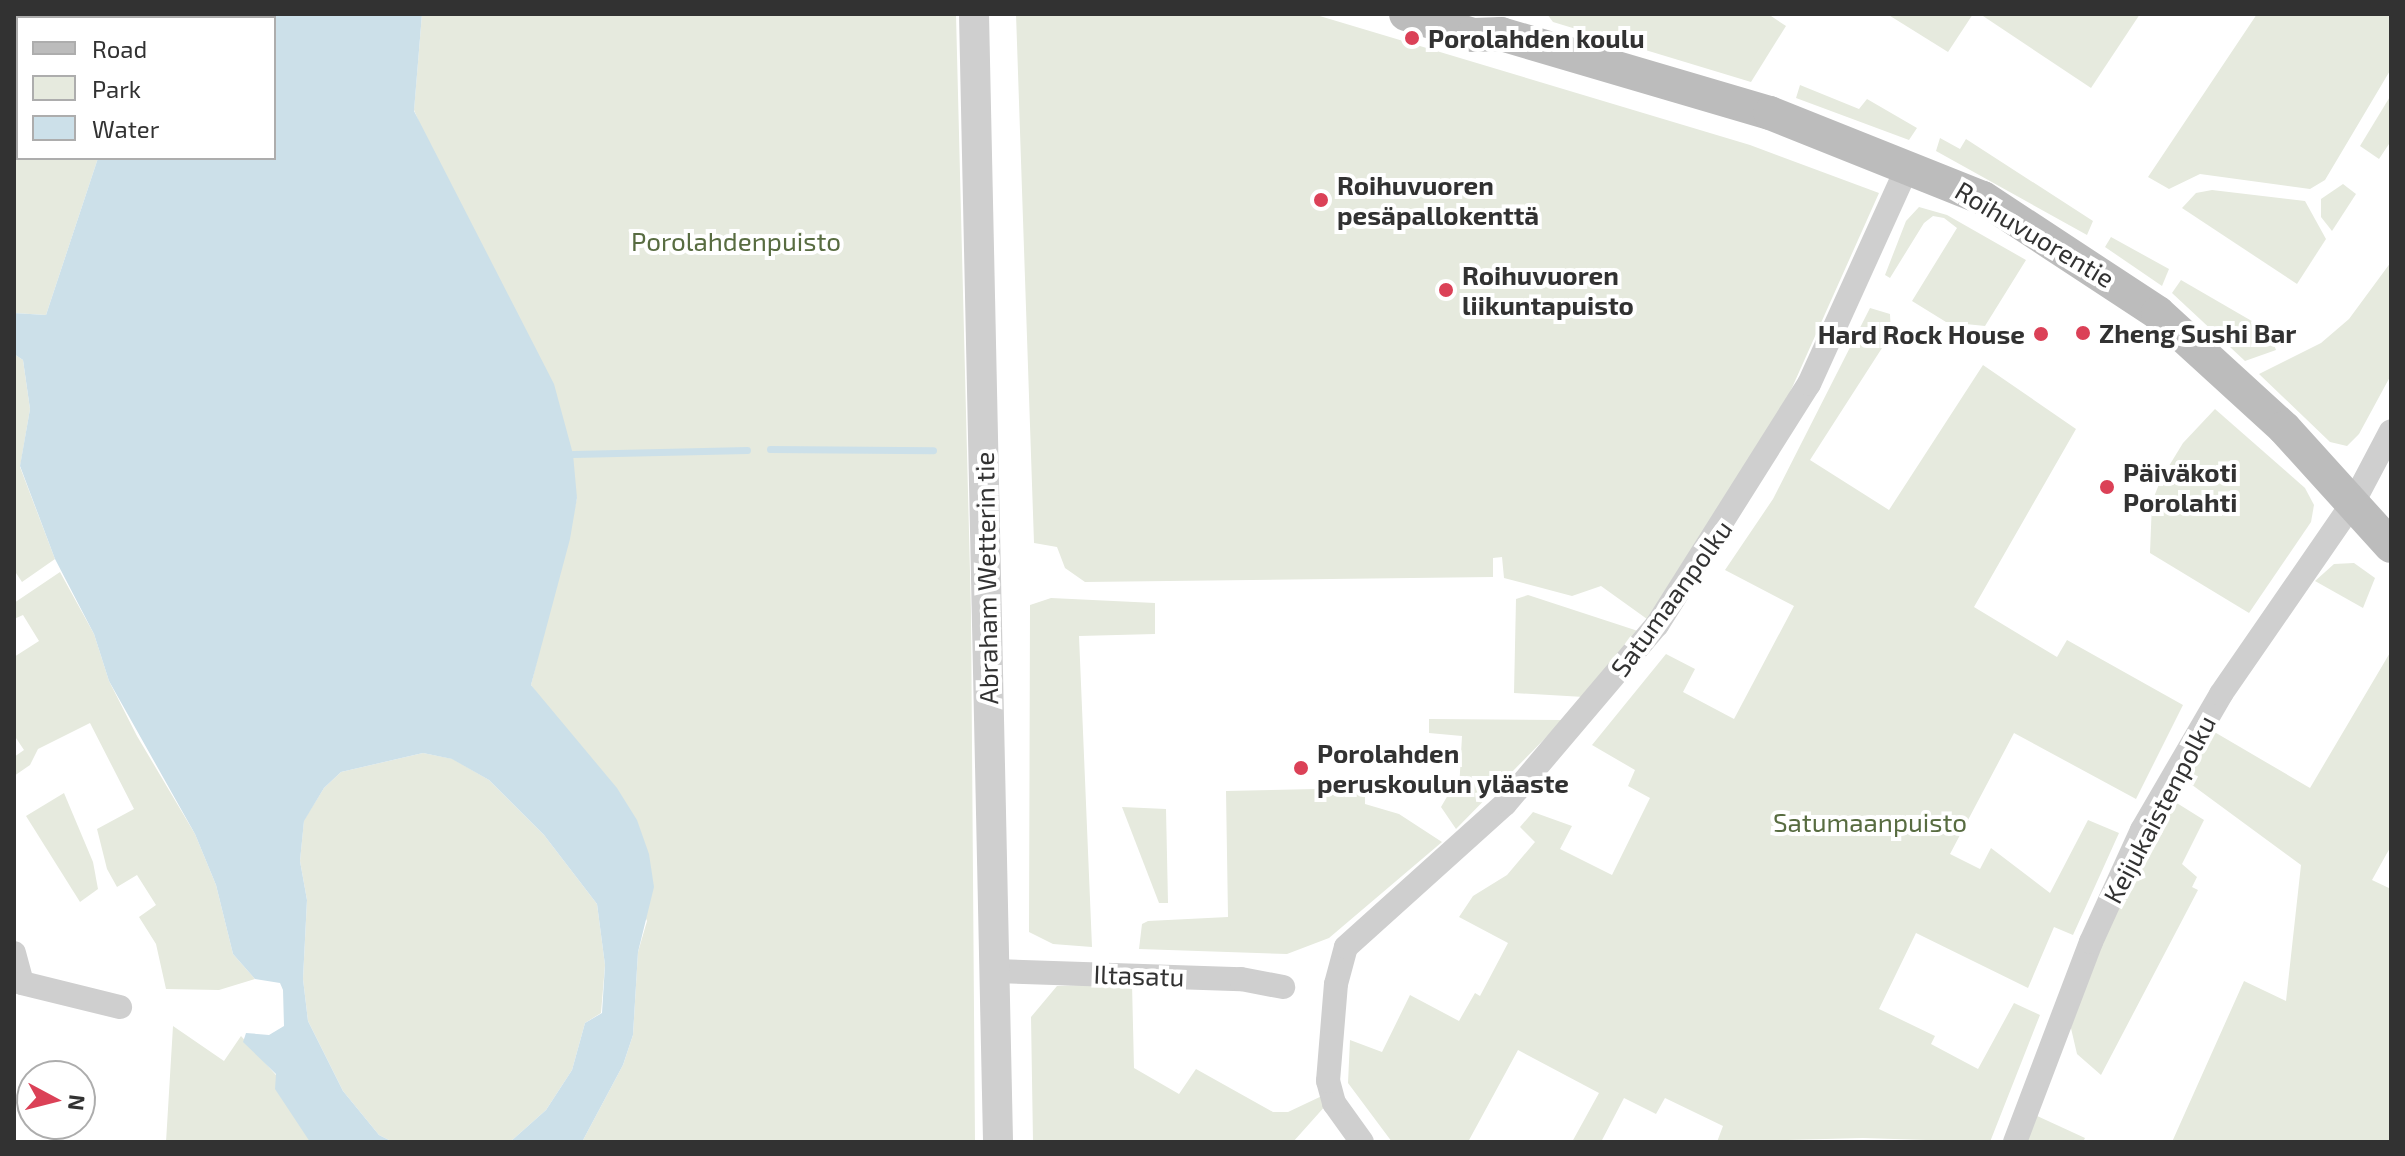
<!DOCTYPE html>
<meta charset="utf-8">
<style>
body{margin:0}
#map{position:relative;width:2405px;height:1156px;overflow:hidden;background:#fff;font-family:"Exo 2",sans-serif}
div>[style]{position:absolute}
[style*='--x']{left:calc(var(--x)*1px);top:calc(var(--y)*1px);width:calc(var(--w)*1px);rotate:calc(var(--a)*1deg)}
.green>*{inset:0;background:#e6eade}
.water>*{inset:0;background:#cce0e9}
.stream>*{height:7px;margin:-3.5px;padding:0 3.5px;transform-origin:3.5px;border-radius:3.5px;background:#cce0e9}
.minor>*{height:24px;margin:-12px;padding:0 12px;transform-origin:12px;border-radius:12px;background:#cfcfcf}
.tertiary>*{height:30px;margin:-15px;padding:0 15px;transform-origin:15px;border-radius:15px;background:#cfcfcf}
.secondary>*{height:34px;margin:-17px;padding:0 17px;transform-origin:17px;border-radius:17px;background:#bcbcbc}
.dots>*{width:22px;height:22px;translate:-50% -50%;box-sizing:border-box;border:4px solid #fff;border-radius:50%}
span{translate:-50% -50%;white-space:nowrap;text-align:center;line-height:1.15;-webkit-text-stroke:8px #fff;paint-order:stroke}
.poi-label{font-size:26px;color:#323232;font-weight:700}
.left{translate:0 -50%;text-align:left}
.right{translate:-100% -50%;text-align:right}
.street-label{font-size:26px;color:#323232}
.park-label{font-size:26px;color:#586c41}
.frame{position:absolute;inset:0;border:16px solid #323232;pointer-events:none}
.legend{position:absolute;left:16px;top:16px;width:260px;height:144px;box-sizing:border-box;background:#fff;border:2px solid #adadad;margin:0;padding:10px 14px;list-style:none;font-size:24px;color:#323232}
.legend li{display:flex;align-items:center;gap:16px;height:40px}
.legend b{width:40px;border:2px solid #adadad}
.north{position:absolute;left:16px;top:1060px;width:80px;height:80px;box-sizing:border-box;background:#fff;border:2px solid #adadad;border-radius:50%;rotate:97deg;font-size:22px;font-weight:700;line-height:32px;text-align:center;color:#323232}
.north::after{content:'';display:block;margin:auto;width:28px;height:36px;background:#db4157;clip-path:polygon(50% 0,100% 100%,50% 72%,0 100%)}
</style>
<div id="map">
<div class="green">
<div style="clip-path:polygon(422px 14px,956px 14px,971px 612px,975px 1142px,582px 1142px,623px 1065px,633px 1035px,638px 952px,647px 921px,553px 716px,531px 685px,577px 498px,414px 110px)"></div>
<div style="clip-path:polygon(1016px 14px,1313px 14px,1750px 145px,1879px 193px,1787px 399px,1647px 619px,1601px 586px,1572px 596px,1504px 578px,1502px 557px,1493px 558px,1493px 577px,1085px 582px,1065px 568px,1057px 547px,1034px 543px)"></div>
<div style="clip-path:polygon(1547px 14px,1768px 14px,1786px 26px,1751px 82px,1553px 22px)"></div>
<div style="clip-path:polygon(1887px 14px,1973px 14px,1948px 52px)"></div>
<div style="clip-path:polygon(1980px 14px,2140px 14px,2091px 88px)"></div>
<div style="clip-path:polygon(2257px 14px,2391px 14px,2391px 69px,2325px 180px,2310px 189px,2200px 174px,2169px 189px,2148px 177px)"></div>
<div style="clip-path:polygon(14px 32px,18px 158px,98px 158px,46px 315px,14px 313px)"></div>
<div style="clip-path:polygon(1800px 85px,1859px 109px,1867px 99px,1917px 128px,1909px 140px,1796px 98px)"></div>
<div style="clip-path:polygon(2391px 95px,2391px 141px,2379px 159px,2360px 146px)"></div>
<div style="clip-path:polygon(1940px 138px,1960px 149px,1966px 139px,2093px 221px,2087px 235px,1936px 151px)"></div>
<div style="clip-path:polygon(2343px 184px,2356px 194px,2332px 231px,2321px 217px,2321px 199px)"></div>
<div style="clip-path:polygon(2212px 190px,2305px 201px,2326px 239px,2297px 284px,2182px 208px,2196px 193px)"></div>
<div style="clip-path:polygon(1919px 207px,1947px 215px,2026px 260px,1985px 326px,1946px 322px,1912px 301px,1957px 228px,1944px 218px,1933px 216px,1924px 223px,1890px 278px,1885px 275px,1906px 221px)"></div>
<div style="clip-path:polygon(2111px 237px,2169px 269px,2162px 286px,2105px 247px)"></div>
<div style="clip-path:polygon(2391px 262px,2391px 375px,2359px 434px,2347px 446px,2330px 442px,2259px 374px,2321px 343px,2349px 319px)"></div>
<div style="clip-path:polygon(2181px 280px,2269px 331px,2276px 350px,2245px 361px,2172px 293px)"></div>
<div style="clip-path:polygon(1870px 308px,1890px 314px,1891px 334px,1810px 460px,1889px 510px,1983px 365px,2076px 429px,1974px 607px,2057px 657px,2067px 640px,2183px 705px,2136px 799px,2014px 733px,1950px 854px,1980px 869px,1991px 848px,2050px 893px,2088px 820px,2119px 833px,2073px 935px,2054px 927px,2028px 988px,1916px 933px,1879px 1009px,1935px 1036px,1931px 1044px,1978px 1069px,2014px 1003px,2040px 1015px,1990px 1142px,1863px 1138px,1717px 1142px,1723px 1126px,1665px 1098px,1656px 1114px,1624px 1098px,1601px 1142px,1572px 1142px,1599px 1093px,1518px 1050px,1468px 1142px,1392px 1142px,1348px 1083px,1350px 1040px,1382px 1052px,1410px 995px,1459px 1021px,1475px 993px,1480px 996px,1508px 943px,1459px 917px,1473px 896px,1507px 875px,1535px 842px,1520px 827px,1533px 812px,1572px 826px,1560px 849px,1612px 875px,1650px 798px,1628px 786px,1635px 770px,1592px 745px,1666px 654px,1695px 669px,1683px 692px,1734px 719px,1794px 606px,1725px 570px,1773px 499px)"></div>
<div style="clip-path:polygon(14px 354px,23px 360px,30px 409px,20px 467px,55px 559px,22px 582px,14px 570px)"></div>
<div style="clip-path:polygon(2215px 409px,2305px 488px,2314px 505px,2311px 522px,2249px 613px,2150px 553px,2152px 502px,2161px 479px,2183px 443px)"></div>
<div style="clip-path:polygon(2354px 563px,2375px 578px,2363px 608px,2315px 581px,2334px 564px)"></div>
<div style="clip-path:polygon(60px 572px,94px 634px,109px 681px,137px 736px,195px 834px,216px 885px,233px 954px,255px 979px,219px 990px,166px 989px,156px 944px,139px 917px,156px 905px,137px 875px,117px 887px,107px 869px,97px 829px,134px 809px,90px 723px,38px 749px,30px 765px,14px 776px,14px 757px,24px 750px,14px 735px,14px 657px,39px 641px,23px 615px,14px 619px,14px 603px)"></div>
<div style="clip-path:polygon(1528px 595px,1638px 631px,1584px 697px,1514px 693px,1516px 599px)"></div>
<div style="clip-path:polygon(1051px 598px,1155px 603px,1155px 634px,1079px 636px,1092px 947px,1053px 944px,1029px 932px,1030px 605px)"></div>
<div style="clip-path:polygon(2391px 651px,2391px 846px,2372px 880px,2391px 889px,2391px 1142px,2172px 1142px,2244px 981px,2286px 1001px,2301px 865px,2184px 779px,2211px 730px,2310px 788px)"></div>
<div style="clip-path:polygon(1429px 719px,1563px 720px,1456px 829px,1441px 807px,1448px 795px,1459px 790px,1462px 736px,1429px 733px)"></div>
<div style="clip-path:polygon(423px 753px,453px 759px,489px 780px,544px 835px,597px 904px,605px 965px,601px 1013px,585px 1023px,572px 1070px,546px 1110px,510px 1142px,393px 1142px,379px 1135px,343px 1091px,308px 1021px,303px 979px,307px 900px,300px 861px,304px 820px,324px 788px,341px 772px)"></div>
<div style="clip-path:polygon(1365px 788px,1365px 804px,1399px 814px,1442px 842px,1329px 938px,1287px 954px,1139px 949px,1142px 924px,1148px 921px,1228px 917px,1226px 791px)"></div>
<div style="clip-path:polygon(64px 793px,93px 862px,98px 889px,80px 902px,26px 816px)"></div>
<div style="clip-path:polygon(2172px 800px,2204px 820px,2182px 864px,2197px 877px,2192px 887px,2198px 890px,2101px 1075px,2077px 1054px,2070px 1024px,2101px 945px)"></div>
<div style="clip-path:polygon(1122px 807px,1166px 809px,1168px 903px,1159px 903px)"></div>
<div style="clip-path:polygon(1132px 983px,1134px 1068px,1179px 1094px,1196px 1069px,1273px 1112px,1288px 1112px,1324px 1095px,1327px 1104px,1293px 1142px,1033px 1142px,1031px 1017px,1057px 986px)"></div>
<div style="clip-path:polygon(173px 1026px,224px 1061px,241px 1036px,336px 1142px,166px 1142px)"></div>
<div style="clip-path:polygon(2035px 1115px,2085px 1138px,2083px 1142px,2024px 1142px)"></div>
</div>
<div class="water">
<div style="clip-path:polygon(114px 14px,422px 14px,414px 111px,554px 384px,573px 454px,577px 498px,570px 539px,531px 685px,617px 788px,637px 820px,649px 854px,654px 887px,638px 952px,633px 1035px,623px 1065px,582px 1142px,510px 1142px,546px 1110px,572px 1070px,585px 1023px,602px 1013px,605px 965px,597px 904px,544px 835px,489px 780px,452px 759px,423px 753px,341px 772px,324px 788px,304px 821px,300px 861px,307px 900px,303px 979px,308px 1021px,343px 1091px,379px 1135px,393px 1142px,310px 1142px,275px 1089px,276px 1074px,243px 1042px,246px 1033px,269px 1035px,284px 1026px,283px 990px,280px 983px,255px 979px,233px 954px,216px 885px,195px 834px,109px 681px,94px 634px,55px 559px,20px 466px,30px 409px,23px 360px,14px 354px,14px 313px,46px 315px,98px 158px,274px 158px,274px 18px)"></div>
</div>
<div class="stream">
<div style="--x:770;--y:449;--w:163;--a:0.4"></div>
<div style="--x:573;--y:454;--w:174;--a:-1.3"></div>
</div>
<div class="minor">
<div style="--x:14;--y:953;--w:31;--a:75"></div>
<div style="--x:995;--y:971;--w:246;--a:1.9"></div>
<div style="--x:1241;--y:979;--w:43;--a:10.8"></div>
<div style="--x:22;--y:983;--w:101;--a:13.8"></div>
<div style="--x:1362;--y:1142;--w:48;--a:-125.7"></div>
<div style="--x:1334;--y:1103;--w:23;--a:-105"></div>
<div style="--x:1328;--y:1081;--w:97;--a:-85.3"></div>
<div style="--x:1336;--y:984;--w:38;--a:-75"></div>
<div style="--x:1346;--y:947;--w:214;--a:-42"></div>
<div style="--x:1505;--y:804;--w:235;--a:-49.7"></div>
<div style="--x:1657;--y:625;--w:285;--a:-57.8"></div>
<div style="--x:1809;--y:384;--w:239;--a:-65.6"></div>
<div style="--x:2015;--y:1142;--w:214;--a:-69.2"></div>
<div style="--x:2091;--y:942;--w:123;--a:-65.5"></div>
<div style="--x:2142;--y:830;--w:157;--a:-59.8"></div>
<div style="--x:2221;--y:694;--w:232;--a:-55.4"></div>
<div style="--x:2353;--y:503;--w:81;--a:-62.2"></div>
</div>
<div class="tertiary">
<div style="--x:974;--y:14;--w:1128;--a:88.78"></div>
</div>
<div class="secondary">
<div style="--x:1406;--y:14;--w:70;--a:17.4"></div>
<div style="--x:1473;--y:35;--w:28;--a:-2"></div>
<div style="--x:1501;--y:34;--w:280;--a:16.4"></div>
<div style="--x:1770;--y:113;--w:229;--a:21.8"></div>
<div style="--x:1983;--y:198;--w:209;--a:33.3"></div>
<div style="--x:2158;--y:313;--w:171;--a:42.4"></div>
<div style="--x:2284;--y:428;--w:159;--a:47.8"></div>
</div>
<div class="dots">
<div style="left:1412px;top:38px;background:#db4157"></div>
<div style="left:1321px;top:200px;background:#db4157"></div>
<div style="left:1446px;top:290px;background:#db4157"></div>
<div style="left:2083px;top:333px;background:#db4157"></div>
<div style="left:2041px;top:334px;background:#db4157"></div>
<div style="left:2107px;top:487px;background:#db4157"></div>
<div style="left:1301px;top:768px;background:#db4157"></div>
</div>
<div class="poi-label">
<span class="left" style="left:1428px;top:38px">Porolahden koulu</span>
<span class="left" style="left:1337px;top:200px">Roihuvuoren<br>pesäpallokenttä</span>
<span class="left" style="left:1462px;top:290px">Roihuvuoren<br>liikuntapuisto</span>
<span class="left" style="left:2099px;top:333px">Zheng Sushi Bar</span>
<span class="right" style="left:2025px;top:334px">Hard Rock House</span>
<span class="left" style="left:2123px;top:487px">Päiväkoti<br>Porolahti</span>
<span class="left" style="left:1317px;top:768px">Porolahden<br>peruskoulun yläaste</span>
</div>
<div class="street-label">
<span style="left:2035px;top:234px;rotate:31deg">Roihuvuorentie</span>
<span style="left:986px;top:578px;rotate:-91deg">Abraham Wetterin tie</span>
<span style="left:1671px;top:598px;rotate:-54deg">Satumaanpolku</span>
<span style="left:2159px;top:809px;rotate:-62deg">Keijukaistenpolku</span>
<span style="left:1139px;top:975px;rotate:2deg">Iltasatu</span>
</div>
<div class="park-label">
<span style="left:736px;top:241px">Porolahdenpuisto</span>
<span style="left:1870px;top:822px">Satumaanpuisto</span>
</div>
<div class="frame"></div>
<ul class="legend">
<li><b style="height:10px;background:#bcbcbc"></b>Road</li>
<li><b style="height:22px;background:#e6eade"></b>Park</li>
<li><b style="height:22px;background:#cce0e9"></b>Water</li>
</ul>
<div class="north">N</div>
</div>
